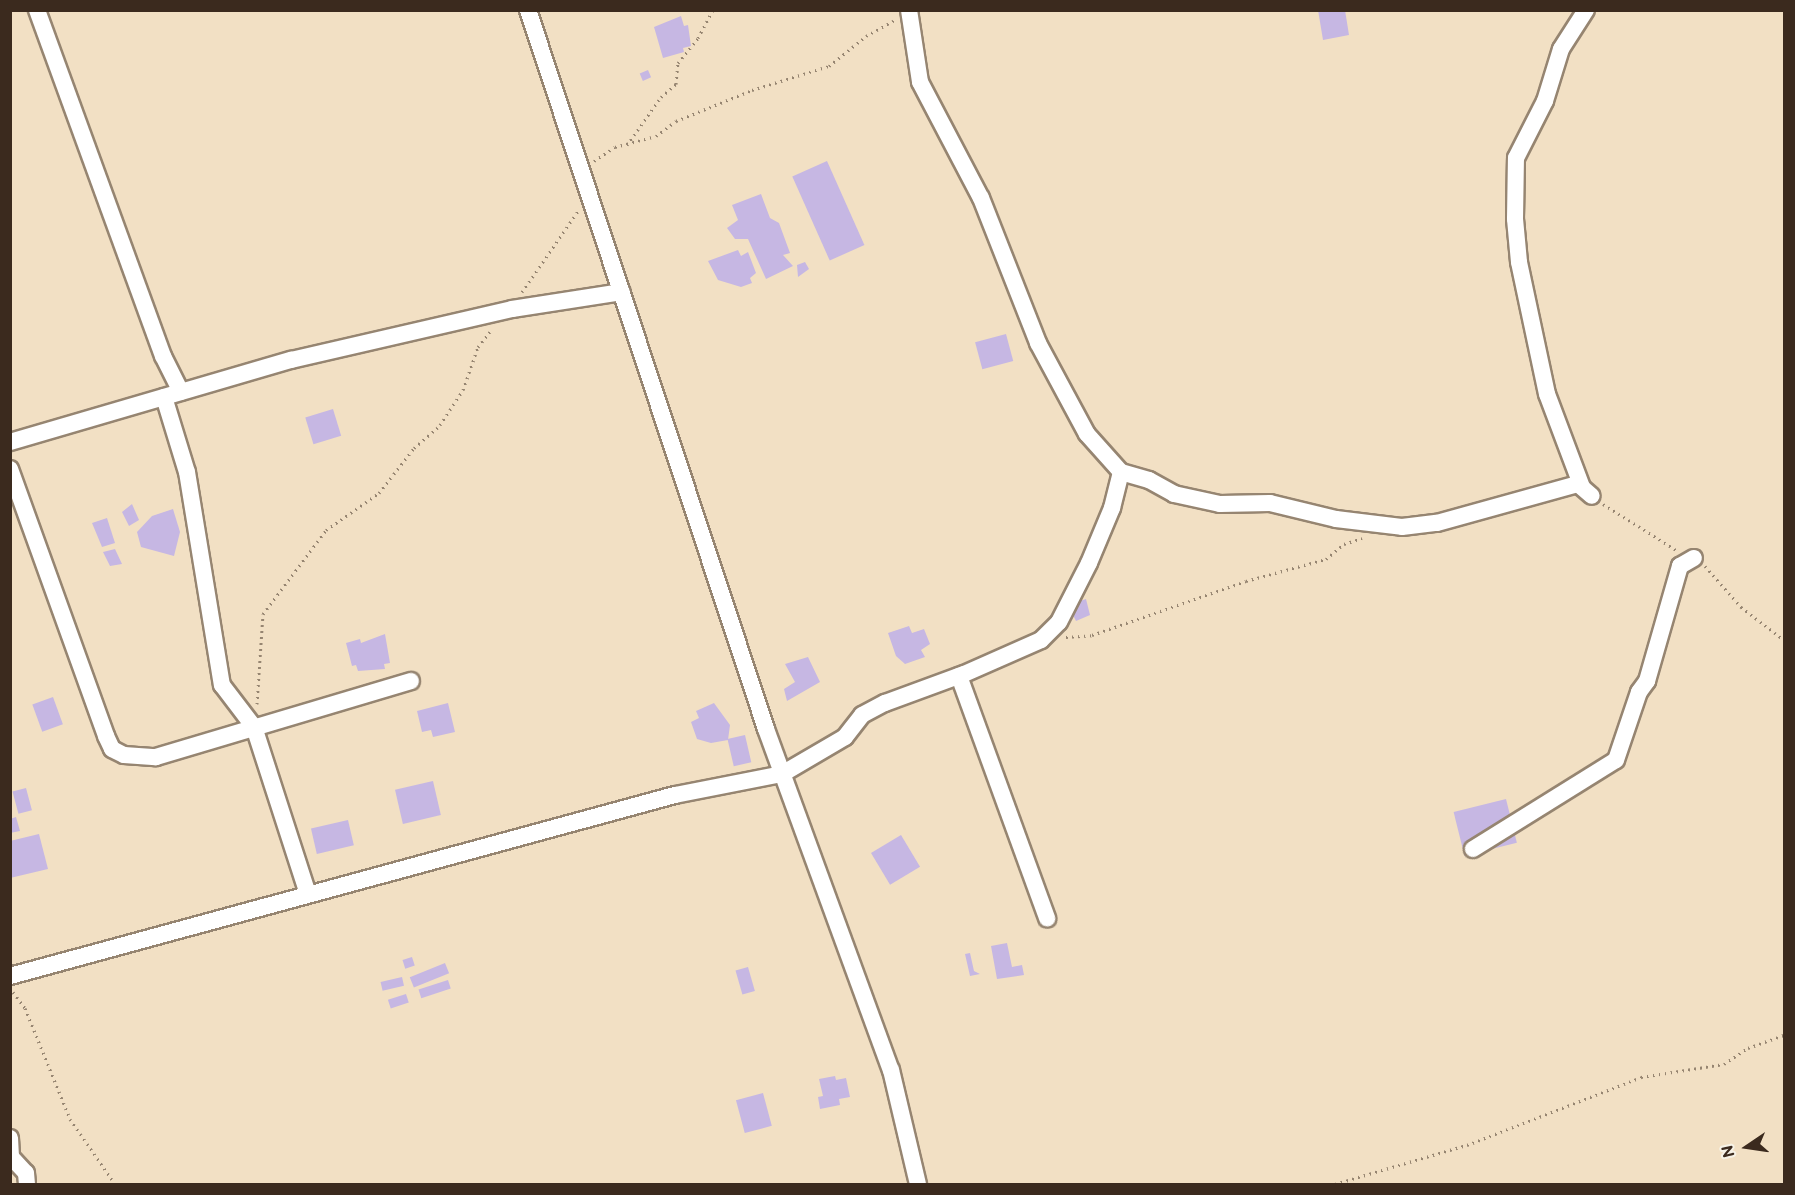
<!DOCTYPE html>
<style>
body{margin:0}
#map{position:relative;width:1795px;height:1195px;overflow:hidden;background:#f2e0c4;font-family:"Balsamiq Sans",sans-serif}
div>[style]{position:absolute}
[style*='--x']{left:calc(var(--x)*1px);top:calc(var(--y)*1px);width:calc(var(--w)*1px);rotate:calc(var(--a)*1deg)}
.building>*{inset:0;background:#c6b7e3;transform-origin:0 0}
.path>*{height:3px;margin-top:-1.5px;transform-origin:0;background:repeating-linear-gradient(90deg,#968571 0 1.5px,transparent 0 6px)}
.roads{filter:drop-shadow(2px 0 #968571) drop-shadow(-2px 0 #968571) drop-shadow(0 2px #968571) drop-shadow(0 -2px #968571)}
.street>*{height:16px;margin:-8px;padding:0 8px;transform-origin:8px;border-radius:8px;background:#fff}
span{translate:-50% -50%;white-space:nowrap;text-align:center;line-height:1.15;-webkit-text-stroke:4.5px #f7f3e8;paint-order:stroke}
.frame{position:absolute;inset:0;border:12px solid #3b2a1e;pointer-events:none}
.north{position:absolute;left:1717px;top:1117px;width:60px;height:60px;-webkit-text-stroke:4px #f7f3e8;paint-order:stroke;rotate:257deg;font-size:16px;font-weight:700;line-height:24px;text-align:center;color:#3b2a1e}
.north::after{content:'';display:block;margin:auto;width:21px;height:27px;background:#3b2a1e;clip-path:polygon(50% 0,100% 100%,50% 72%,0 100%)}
</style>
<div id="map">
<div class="building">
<div style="clip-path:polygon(1318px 10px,1345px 10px,1349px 35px,1323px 40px)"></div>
<div style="clip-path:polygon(681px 16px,684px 26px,688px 25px,691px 46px,683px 48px,684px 52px,663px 58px,654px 27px)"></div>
<div style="left:648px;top:70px;width:8px;height:9px;rotate:67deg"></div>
<div style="left:827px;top:161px;width:92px;height:38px;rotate:66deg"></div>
<div style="clip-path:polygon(761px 194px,770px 218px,779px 223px,790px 253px,783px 255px,793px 266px,766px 279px,748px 239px,735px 239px,727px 228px,738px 220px,732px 205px)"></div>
<div style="clip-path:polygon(738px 250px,741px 256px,748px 252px,756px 273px,750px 278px,752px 283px,741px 287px,718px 280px,708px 261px)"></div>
<div style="clip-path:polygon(805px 262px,809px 269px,798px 277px,797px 265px)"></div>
<div style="left:1006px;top:334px;width:28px;height:32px;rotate:75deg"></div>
<div style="left:333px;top:409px;width:28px;height:29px;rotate:73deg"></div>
<div style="clip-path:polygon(132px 504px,139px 520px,129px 526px,122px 512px)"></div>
<div style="clip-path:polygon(173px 509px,180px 532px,174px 556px,141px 547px,137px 532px,152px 516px)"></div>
<div style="clip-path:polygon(107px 518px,115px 543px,102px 547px,92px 523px)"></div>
<div style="clip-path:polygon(115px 549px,122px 564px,110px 566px,103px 552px)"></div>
<div style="clip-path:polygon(1086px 599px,1090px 615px,1076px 621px,1068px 605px)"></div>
<div style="clip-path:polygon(909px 626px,912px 633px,924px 629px,930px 644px,921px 650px,925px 657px,905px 664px,896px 656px,888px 633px)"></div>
<div style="clip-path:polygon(385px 634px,390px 663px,384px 664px,385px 669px,358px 671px,356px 665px,352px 666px,346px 643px,360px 639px,361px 643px)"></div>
<div style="clip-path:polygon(808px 657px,820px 682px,787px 701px,784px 689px,795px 682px,785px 664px)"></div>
<div style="left:53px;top:697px;width:29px;height:22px;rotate:70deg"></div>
<div style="clip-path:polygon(448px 703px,455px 732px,433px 737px,431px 730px,422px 732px,417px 711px)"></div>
<div style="clip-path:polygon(714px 703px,730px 725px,728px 740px,711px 743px,697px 739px,691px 722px,699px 718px,696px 711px)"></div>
<div style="left:745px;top:735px;width:28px;height:18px;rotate:77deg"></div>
<div style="left:433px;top:781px;width:35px;height:39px;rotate:77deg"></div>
<div style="left:26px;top:788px;width:23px;height:14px;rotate:75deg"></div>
<div style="left:1506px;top:799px;width:45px;height:54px;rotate:76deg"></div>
<div style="clip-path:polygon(16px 817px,20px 831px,10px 833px,10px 819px)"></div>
<div style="left:348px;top:820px;width:26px;height:38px;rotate:77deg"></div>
<div style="clip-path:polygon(39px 834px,48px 869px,10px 878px,10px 841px)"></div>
<div style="left:901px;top:835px;width:37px;height:35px;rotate:59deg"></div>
<div style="clip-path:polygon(1007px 943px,1012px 967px,1022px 965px,1024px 975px,997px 979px,991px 946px)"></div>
<div style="clip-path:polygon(970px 953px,974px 971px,980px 974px,970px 976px,965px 954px)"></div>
<div style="left:412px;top:957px;width:9px;height:10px;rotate:72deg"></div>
<div style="left:445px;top:963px;width:11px;height:38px;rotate:68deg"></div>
<div style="left:748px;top:967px;width:25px;height:13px;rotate:74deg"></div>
<div style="left:402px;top:977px;width:9px;height:22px;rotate:77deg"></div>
<div style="left:448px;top:980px;width:9px;height:31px;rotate:72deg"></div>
<div style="left:406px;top:994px;width:9px;height:19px;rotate:72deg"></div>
<div style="clip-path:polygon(835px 1076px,836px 1080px,846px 1078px,850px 1097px,839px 1099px,840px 1105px,820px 1109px,818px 1097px,823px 1096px,819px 1079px)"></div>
<div style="left:763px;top:1093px;width:34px;height:28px;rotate:75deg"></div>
</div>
<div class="path">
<div style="--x:627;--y:145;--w:59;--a:-54.7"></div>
<div style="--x:661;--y:97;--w:20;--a:-41"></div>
<div style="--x:676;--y:84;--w:21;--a:-85"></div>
<div style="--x:678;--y:63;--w:32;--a:-51"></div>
<div style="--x:698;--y:38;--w:32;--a:-62"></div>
<div style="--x:594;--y:161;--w:25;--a:-34"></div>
<div style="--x:615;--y:147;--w:42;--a:-15"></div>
<div style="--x:656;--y:136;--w:25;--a:-37"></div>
<div style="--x:676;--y:121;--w:82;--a:-22.2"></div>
<div style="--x:752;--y:90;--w:81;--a:-17.3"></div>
<div style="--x:829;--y:66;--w:48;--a:-39"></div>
<div style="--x:866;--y:36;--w:33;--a:-29"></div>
<div style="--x:522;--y:292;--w:98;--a:-55.3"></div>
<div style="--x:1603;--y:504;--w:86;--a:32.2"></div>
<div style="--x:1705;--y:566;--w:55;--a:48.7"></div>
<div style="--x:1741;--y:607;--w:54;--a:37.5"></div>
<div style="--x:1066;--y:637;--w:26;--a:-4"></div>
<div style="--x:1092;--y:635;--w:163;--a:-19.3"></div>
<div style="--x:1246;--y:581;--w:83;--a:-15.4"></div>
<div style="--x:1326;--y:559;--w:23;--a:-40"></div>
<div style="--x:1344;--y:544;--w:19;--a:-18"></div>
<div style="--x:257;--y:704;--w:90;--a:-86.2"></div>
<div style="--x:263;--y:614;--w:105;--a:-53.1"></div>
<div style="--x:326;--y:530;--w:65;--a:-34.9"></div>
<div style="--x:379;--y:493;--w:57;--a:-52.1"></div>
<div style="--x:414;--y:448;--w:35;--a:-41"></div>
<div style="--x:440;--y:425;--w:42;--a:-56.7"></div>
<div style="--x:463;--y:390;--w:46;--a:-70.8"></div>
<div style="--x:478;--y:347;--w:23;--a:-52"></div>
<div style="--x:13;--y:992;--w:20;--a:53"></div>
<div style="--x:25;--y:1008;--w:120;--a:67.9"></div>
<div style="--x:70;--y:1119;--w:79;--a:55.3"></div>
<div style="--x:1335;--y:1184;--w:138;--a:-16.5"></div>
<div style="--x:1467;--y:1145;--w:187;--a:-21.3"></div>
<div style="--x:1641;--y:1077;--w:84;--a:-8.9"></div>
<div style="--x:1724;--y:1064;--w:29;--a:-34"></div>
<div style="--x:1748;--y:1048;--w:38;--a:-20"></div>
</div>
<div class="roads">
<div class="street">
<div style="--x:37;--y:10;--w:368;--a:70"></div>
<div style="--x:163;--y:356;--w:40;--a:63.4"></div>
<div style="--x:528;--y:10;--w:757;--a:71.68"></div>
<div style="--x:766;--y:729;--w:363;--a:69.9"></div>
<div style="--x:891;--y:1070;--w:117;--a:76.7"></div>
<div style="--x:909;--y:10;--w:73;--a:81.3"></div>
<div style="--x:920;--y:82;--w:131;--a:62.3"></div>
<div style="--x:981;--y:198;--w:156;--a:68.5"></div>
<div style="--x:1038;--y:343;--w:103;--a:61.7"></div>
<div style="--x:1087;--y:434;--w:51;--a:48.2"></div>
<div style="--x:1121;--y:472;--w:29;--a:16"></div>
<div style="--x:1149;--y:480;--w:29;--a:29"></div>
<div style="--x:1174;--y:494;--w:47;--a:12.3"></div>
<div style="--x:1220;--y:504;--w:50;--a:-1.1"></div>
<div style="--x:1270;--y:503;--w:68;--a:13.6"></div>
<div style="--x:1336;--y:519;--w:66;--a:6.9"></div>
<div style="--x:1402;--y:527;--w:35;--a:-7"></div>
<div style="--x:1437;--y:523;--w:146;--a:-15.5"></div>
<div style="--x:1578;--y:484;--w:18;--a:41"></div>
<div style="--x:164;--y:397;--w:78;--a:73"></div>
<div style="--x:187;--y:472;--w:216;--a:80.7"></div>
<div style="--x:222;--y:685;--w:53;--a:52.7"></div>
<div style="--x:254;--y:727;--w:176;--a:72.1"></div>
<div style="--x:10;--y:442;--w:293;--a:-16.3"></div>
<div style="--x:291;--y:360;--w:227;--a:-13"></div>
<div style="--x:512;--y:309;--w:111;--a:-8.8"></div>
<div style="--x:10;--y:469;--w:284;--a:70.2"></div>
<div style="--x:106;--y:736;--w:14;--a:65"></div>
<div style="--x:112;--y:749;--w:13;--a:27"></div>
<div style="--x:124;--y:755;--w:32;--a:4"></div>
<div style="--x:156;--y:757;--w:266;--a:-16.6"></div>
<div style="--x:1582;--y:487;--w:99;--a:-110.6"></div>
<div style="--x:1547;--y:394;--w:135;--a:-102"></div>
<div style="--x:1519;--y:262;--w:43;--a:-95.3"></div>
<div style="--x:1515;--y:219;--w:61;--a:-89.1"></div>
<div style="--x:1516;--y:158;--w:64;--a:-63"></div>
<div style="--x:1545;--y:101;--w:54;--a:-72.9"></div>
<div style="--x:1561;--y:49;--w:46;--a:-57.3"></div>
<div style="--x:959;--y:676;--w:258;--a:70"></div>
<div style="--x:1473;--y:849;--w:168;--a:-31.9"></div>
<div style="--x:1616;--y:760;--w:72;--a:-71.3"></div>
<div style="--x:1639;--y:692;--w:14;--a:-54"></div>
<div style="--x:1647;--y:681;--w:120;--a:-74"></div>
<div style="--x:1680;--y:566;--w:16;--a:-30"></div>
<div style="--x:10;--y:976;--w:689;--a:-15.23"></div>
<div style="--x:675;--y:795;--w:109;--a:-11.1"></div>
<div style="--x:782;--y:774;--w:73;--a:-30.4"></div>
<div style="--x:845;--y:737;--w:28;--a:-52"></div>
<div style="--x:862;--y:715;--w:26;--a:-28"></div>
<div style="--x:885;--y:703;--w:84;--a:-20.2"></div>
<div style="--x:964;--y:674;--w:84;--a:-23.8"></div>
<div style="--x:1041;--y:640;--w:25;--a:-45"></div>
<div style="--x:1059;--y:622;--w:66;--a:-63"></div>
<div style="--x:1089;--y:563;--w:60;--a:-67.3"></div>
<div style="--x:1112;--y:508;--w:37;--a:-76"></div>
<div style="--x:10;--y:1138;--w:19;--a:87"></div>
<div style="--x:11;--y:1157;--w:22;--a:47"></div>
<div style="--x:26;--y:1173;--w:11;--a:85"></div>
</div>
</div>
<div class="frame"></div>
<div class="north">N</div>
</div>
